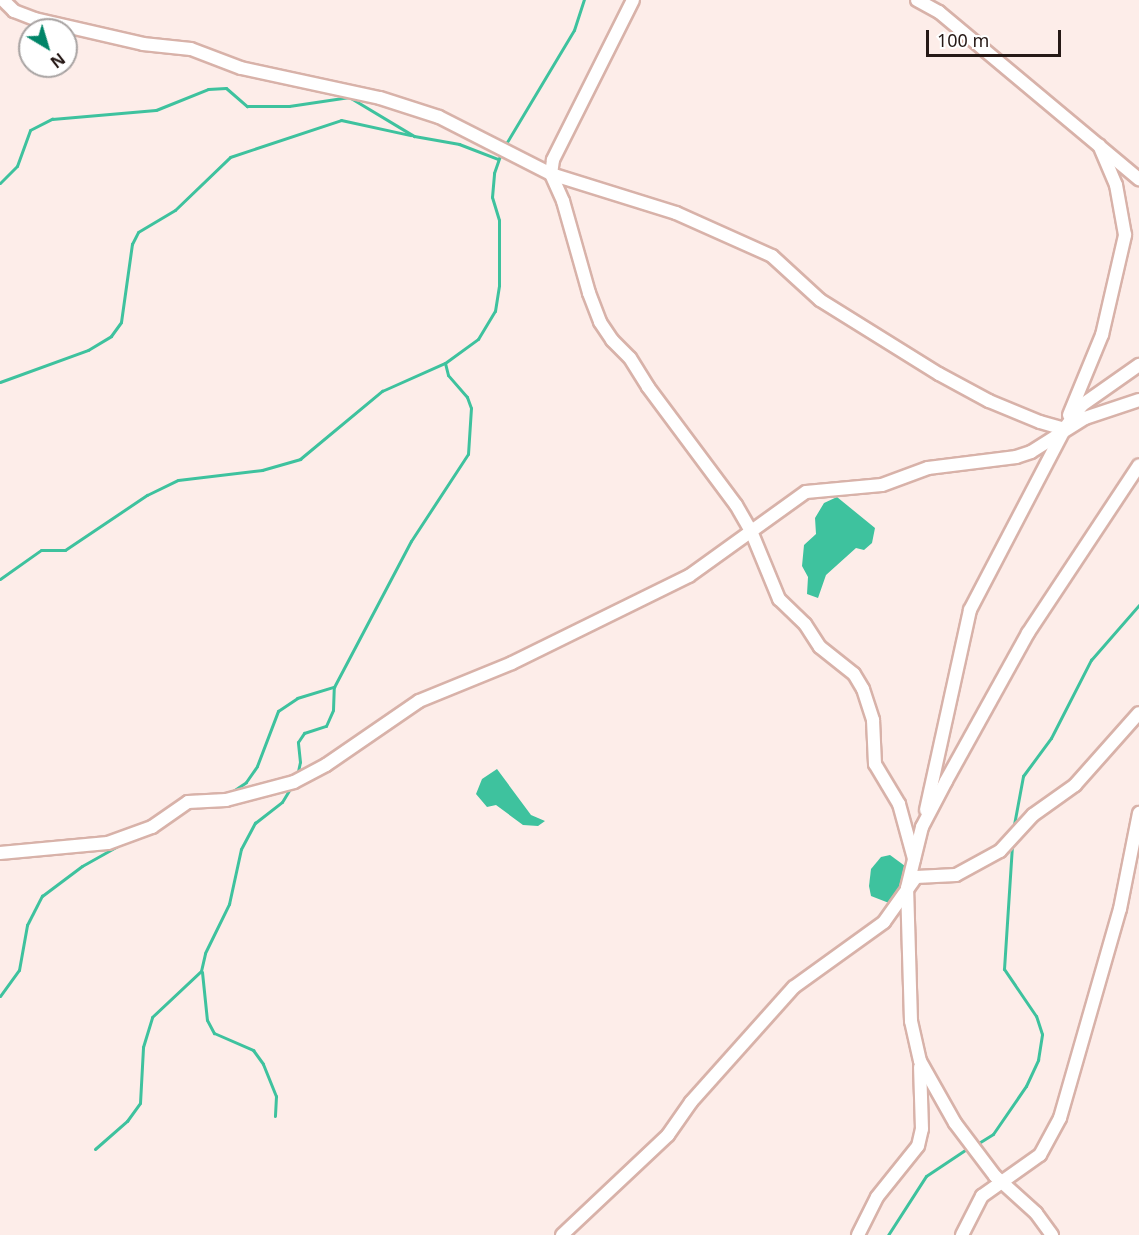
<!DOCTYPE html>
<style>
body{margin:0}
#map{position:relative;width:1139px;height:1235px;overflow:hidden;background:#fdede9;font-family:"Noto Sans",sans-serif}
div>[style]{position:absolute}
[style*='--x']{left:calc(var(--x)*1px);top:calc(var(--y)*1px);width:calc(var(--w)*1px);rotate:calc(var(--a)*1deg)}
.water>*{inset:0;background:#3ec29e}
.stream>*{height:3px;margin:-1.5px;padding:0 1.5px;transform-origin:1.5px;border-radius:1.5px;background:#3ec29e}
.roads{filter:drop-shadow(2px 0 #d8b2a9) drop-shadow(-2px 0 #d8b2a9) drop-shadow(0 2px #d8b2a9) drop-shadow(0 -2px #d8b2a9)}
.minor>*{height:12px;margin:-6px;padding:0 6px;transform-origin:6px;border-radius:6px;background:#fff}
span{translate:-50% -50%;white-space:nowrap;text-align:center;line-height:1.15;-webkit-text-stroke:6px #fff;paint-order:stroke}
.north{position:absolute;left:18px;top:18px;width:60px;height:60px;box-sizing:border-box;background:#fff;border:2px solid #a8a3a2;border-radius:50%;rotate:142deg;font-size:16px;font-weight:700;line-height:24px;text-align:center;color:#261916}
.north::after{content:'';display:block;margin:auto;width:21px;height:27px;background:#008568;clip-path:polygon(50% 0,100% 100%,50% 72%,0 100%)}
.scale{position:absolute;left:926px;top:30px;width:135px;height:27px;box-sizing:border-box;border:3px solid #261916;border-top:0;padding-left:8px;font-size:18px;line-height:21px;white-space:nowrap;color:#261916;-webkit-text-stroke:4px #fff;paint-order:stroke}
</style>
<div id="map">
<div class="water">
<div style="clip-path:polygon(837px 497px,875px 528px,872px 543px,864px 550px,856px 548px,826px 575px,818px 598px,807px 594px,808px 577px,802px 566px,804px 545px,816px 534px,815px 518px,824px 503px)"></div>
<div style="clip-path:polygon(497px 769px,531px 815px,545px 821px,538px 826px,523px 825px,496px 805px,487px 807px,476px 794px,482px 779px)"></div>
<div style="clip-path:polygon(890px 855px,905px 866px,906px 876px,897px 896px,889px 903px,871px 896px,869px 886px,871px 869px,881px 857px)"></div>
</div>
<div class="stream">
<div style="--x:504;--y:147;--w:136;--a:-59.1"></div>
<div style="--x:574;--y:30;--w:32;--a:-72"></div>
<div style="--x:0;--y:183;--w:24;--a:-45"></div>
<div style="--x:17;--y:166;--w:38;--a:-70"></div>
<div style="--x:30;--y:130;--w:25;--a:-27"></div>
<div style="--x:52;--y:119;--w:104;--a:-4.9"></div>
<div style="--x:156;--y:110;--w:56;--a:-22"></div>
<div style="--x:208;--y:89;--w:18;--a:-3"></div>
<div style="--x:226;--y:88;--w:28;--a:41"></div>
<div style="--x:247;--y:106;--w:42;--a:0"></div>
<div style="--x:289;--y:106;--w:61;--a:-8.5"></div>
<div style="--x:349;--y:97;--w:76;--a:31"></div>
<div style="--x:414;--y:136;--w:46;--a:10.1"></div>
<div style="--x:459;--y:144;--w:42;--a:21"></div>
<div style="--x:0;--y:382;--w:94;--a:-20"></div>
<div style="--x:88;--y:350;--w:27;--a:-31"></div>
<div style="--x:111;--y:336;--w:17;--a:-54"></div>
<div style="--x:121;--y:322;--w:79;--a:-82"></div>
<div style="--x:132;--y:244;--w:13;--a:-63"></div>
<div style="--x:138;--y:232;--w:43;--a:-30.7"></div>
<div style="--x:175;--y:210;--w:76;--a:-43.9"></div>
<div style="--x:230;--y:157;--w:117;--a:-18.4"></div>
<div style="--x:341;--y:120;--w:71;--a:12.3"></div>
<div style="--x:0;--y:579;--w:50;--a:-35.3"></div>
<div style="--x:41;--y:550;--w:24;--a:0"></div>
<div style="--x:65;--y:550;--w:99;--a:-33.9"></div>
<div style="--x:147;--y:495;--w:34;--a:-26"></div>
<div style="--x:178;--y:480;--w:85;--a:-6.8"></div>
<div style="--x:262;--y:470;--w:40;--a:-16"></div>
<div style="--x:300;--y:459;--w:107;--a:-39.7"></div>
<div style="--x:382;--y:391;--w:69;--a:-24"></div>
<div style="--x:445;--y:363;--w:41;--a:-36"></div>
<div style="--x:478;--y:339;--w:33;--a:-59"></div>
<div style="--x:495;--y:311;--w:26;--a:-81"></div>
<div style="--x:499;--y:285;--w:65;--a:-90"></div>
<div style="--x:499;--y:220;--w:24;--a:-107"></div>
<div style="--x:492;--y:197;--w:24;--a:-85"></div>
<div style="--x:494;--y:173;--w:21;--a:-71"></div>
<div style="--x:297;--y:776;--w:14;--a:-78"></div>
<div style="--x:300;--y:762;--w:20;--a:-96"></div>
<div style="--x:298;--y:742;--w:11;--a:-56"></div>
<div style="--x:304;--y:733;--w:23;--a:-18"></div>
<div style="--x:326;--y:726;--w:17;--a:-66"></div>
<div style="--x:333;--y:710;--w:23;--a:-88"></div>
<div style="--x:227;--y:795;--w:23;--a:-34"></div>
<div style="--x:246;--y:782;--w:19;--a:-55"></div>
<div style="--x:257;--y:766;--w:59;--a:-69.1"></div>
<div style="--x:278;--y:711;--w:23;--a:-34"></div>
<div style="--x:297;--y:698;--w:39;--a:-17"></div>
<div style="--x:334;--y:687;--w:165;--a:-62.2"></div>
<div style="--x:411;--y:541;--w:104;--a:-56.8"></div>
<div style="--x:468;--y:454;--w:46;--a:-86.3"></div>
<div style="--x:471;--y:408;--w:12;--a:-110"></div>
<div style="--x:467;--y:397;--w:29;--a:-131"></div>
<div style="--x:448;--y:375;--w:12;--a:-104"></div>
<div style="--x:159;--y:815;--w:33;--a:-35"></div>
<div style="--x:186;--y:796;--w:32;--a:-2"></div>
<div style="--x:1013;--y:830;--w:55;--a:-79.5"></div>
<div style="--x:1023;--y:776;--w:47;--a:-53.6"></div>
<div style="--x:1051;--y:738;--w:88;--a:-62.9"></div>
<div style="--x:1091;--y:660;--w:73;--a:-48.9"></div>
<div style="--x:202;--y:972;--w:48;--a:84.1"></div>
<div style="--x:207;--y:1020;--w:15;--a:62"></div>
<div style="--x:214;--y:1033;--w:43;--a:23.6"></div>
<div style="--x:253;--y:1050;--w:17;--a:54"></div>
<div style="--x:263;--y:1064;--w:35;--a:68"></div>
<div style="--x:276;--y:1096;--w:20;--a:93"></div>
<div style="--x:0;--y:996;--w:32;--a:-54"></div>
<div style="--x:19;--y:970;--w:46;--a:-79.9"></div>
<div style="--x:27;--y:925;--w:33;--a:-63"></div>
<div style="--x:42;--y:896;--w:50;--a:-36.9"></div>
<div style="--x:82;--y:866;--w:47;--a:-29.3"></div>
<div style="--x:977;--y:1144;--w:19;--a:-32"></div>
<div style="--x:993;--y:1134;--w:58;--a:-55.5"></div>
<div style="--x:1026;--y:1086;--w:29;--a:-65"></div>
<div style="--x:1038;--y:1060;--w:26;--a:-81"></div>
<div style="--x:1042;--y:1034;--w:19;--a:-108"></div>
<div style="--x:1036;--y:1016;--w:57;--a:-124.2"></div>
<div style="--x:1004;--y:969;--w:124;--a:-86.3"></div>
<div style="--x:95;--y:1149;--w:43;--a:-41.2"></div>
<div style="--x:127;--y:1121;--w:22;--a:-54"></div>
<div style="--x:140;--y:1103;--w:56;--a:-86.9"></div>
<div style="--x:143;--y:1047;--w:31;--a:-73"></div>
<div style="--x:152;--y:1017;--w:67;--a:-43.2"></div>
<div style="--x:201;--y:971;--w:18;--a:-77"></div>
<div style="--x:205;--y:953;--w:55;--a:-63.9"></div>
<div style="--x:229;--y:904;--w:56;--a:-77.7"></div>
<div style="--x:241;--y:849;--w:30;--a:-62"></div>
<div style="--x:255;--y:823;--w:34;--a:-38"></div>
<div style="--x:282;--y:802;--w:17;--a:-59"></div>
<div style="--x:888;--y:1235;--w:70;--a:-57.2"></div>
<div style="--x:926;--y:1176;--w:50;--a:-33.7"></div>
</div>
<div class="roads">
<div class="minor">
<div style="--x:3;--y:0;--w:16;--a:45"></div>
<div style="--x:14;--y:11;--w:22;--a:21"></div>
<div style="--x:35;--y:19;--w:111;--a:13"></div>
<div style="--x:143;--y:44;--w:48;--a:5.9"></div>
<div style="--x:191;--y:49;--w:53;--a:20.8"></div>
<div style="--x:241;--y:68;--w:142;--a:12.2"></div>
<div style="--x:380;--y:98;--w:62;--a:17.9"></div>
<div style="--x:439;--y:117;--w:126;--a:27"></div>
<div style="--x:551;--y:174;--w:131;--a:17.3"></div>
<div style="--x:676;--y:213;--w:105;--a:24.1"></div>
<div style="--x:772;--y:256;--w:65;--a:42.5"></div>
<div style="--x:820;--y:300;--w:140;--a:31.9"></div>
<div style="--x:939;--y:374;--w:57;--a:28.4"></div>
<div style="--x:989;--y:401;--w:55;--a:22.4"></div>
<div style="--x:1040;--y:422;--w:25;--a:16"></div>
<div style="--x:1064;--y:429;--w:30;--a:-53"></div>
<div style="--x:1082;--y:405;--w:70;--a:-35.1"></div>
<div style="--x:633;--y:0;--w:179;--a:116.6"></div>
<div style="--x:553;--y:160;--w:14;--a:98"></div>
<div style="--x:551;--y:174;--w:30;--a:66"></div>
<div style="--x:563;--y:201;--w:96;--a:74.2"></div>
<div style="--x:589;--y:293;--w:31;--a:69"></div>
<div style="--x:600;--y:322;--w:22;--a:56"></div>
<div style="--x:612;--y:340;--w:25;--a:45"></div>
<div style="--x:630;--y:358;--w:34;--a:58"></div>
<div style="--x:648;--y:387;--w:147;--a:53.3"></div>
<div style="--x:736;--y:505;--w:30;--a:60"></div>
<div style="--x:751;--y:531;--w:74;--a:67.6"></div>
<div style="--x:779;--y:599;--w:36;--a:44"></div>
<div style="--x:805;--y:624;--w:27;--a:57"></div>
<div style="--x:820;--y:647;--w:43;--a:38.5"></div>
<div style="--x:854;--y:674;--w:17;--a:59"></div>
<div style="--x:863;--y:689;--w:33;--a:72"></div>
<div style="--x:873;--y:720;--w:44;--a:87.4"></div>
<div style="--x:875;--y:764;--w:47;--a:59"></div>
<div style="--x:899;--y:804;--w:57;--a:74.7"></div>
<div style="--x:917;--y:0;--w:25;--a:29"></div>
<div style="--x:939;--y:12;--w:261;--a:39.9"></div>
<div style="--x:1069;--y:415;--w:87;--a:-67.6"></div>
<div style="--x:1102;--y:335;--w:103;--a:-77"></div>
<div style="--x:1125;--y:235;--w:51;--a:-100.2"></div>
<div style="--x:1116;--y:185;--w:43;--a:-113"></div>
<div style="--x:926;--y:810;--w:205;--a:-77.6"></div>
<div style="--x:970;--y:610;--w:201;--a:-62.4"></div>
<div style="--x:0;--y:853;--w:108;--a:-5.3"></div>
<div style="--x:108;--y:843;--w:47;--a:-20"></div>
<div style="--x:152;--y:827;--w:44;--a:-34.8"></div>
<div style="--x:188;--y:802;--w:38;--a:-3"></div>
<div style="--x:226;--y:800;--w:70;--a:-14.8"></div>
<div style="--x:294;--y:782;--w:36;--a:-28"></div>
<div style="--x:326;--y:765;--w:113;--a:-34.5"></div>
<div style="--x:419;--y:701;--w:100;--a:-22.2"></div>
<div style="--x:512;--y:663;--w:197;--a:-26.2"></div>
<div style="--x:689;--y:576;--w:144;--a:-35.7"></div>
<div style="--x:806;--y:492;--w:76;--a:-5.3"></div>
<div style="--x:882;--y:485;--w:49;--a:-20.3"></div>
<div style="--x:928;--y:468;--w:89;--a:-7.1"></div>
<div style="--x:1016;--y:457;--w:16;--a:-18"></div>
<div style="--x:1031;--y:452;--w:64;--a:-32.2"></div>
<div style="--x:1085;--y:418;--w:57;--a:-18.4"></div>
<div style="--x:562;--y:1235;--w:146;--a:-43.3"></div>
<div style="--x:668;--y:1135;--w:40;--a:-55.1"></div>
<div style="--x:691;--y:1102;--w:154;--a:-48.2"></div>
<div style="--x:794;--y:987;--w:111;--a:-35.8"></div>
<div style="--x:884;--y:922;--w:55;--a:-54.6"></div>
<div style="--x:916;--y:877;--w:40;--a:-2.9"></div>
<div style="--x:956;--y:875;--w:50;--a:-28.6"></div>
<div style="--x:1000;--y:851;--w:49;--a:-47.5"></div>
<div style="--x:1033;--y:815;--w:52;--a:-35.5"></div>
<div style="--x:1075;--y:785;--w:96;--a:-48.4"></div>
<div style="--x:858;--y:1235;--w:42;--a:-63.4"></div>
<div style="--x:877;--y:1197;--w:65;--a:-51.2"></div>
<div style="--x:918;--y:1146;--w:17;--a:-77"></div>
<div style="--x:922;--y:1129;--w:62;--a:-91.8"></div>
<div style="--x:962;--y:1235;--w:44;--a:-62.9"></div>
<div style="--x:982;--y:1196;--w:71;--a:-35.3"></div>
<div style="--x:1040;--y:1155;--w:42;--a:-61.6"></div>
<div style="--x:1060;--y:1118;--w:217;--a:-74"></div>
<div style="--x:1120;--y:909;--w:98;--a:-78.8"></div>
<div style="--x:1052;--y:1235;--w:27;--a:-126"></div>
<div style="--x:1036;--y:1213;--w:55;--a:-137.9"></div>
<div style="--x:995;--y:1176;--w:66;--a:-127"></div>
<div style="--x:955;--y:1123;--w:71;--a:-119.4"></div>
<div style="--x:920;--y:1061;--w:41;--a:-102.7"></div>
<div style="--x:911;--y:1021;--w:133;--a:-91.7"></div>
<div style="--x:907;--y:888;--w:63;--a:-76.2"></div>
<div style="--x:922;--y:827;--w:52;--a:-62.4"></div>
<div style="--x:946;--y:781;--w:169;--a:-61"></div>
<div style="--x:1028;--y:633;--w:201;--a:-56.5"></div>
</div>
</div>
<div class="north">N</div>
<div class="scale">100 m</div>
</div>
